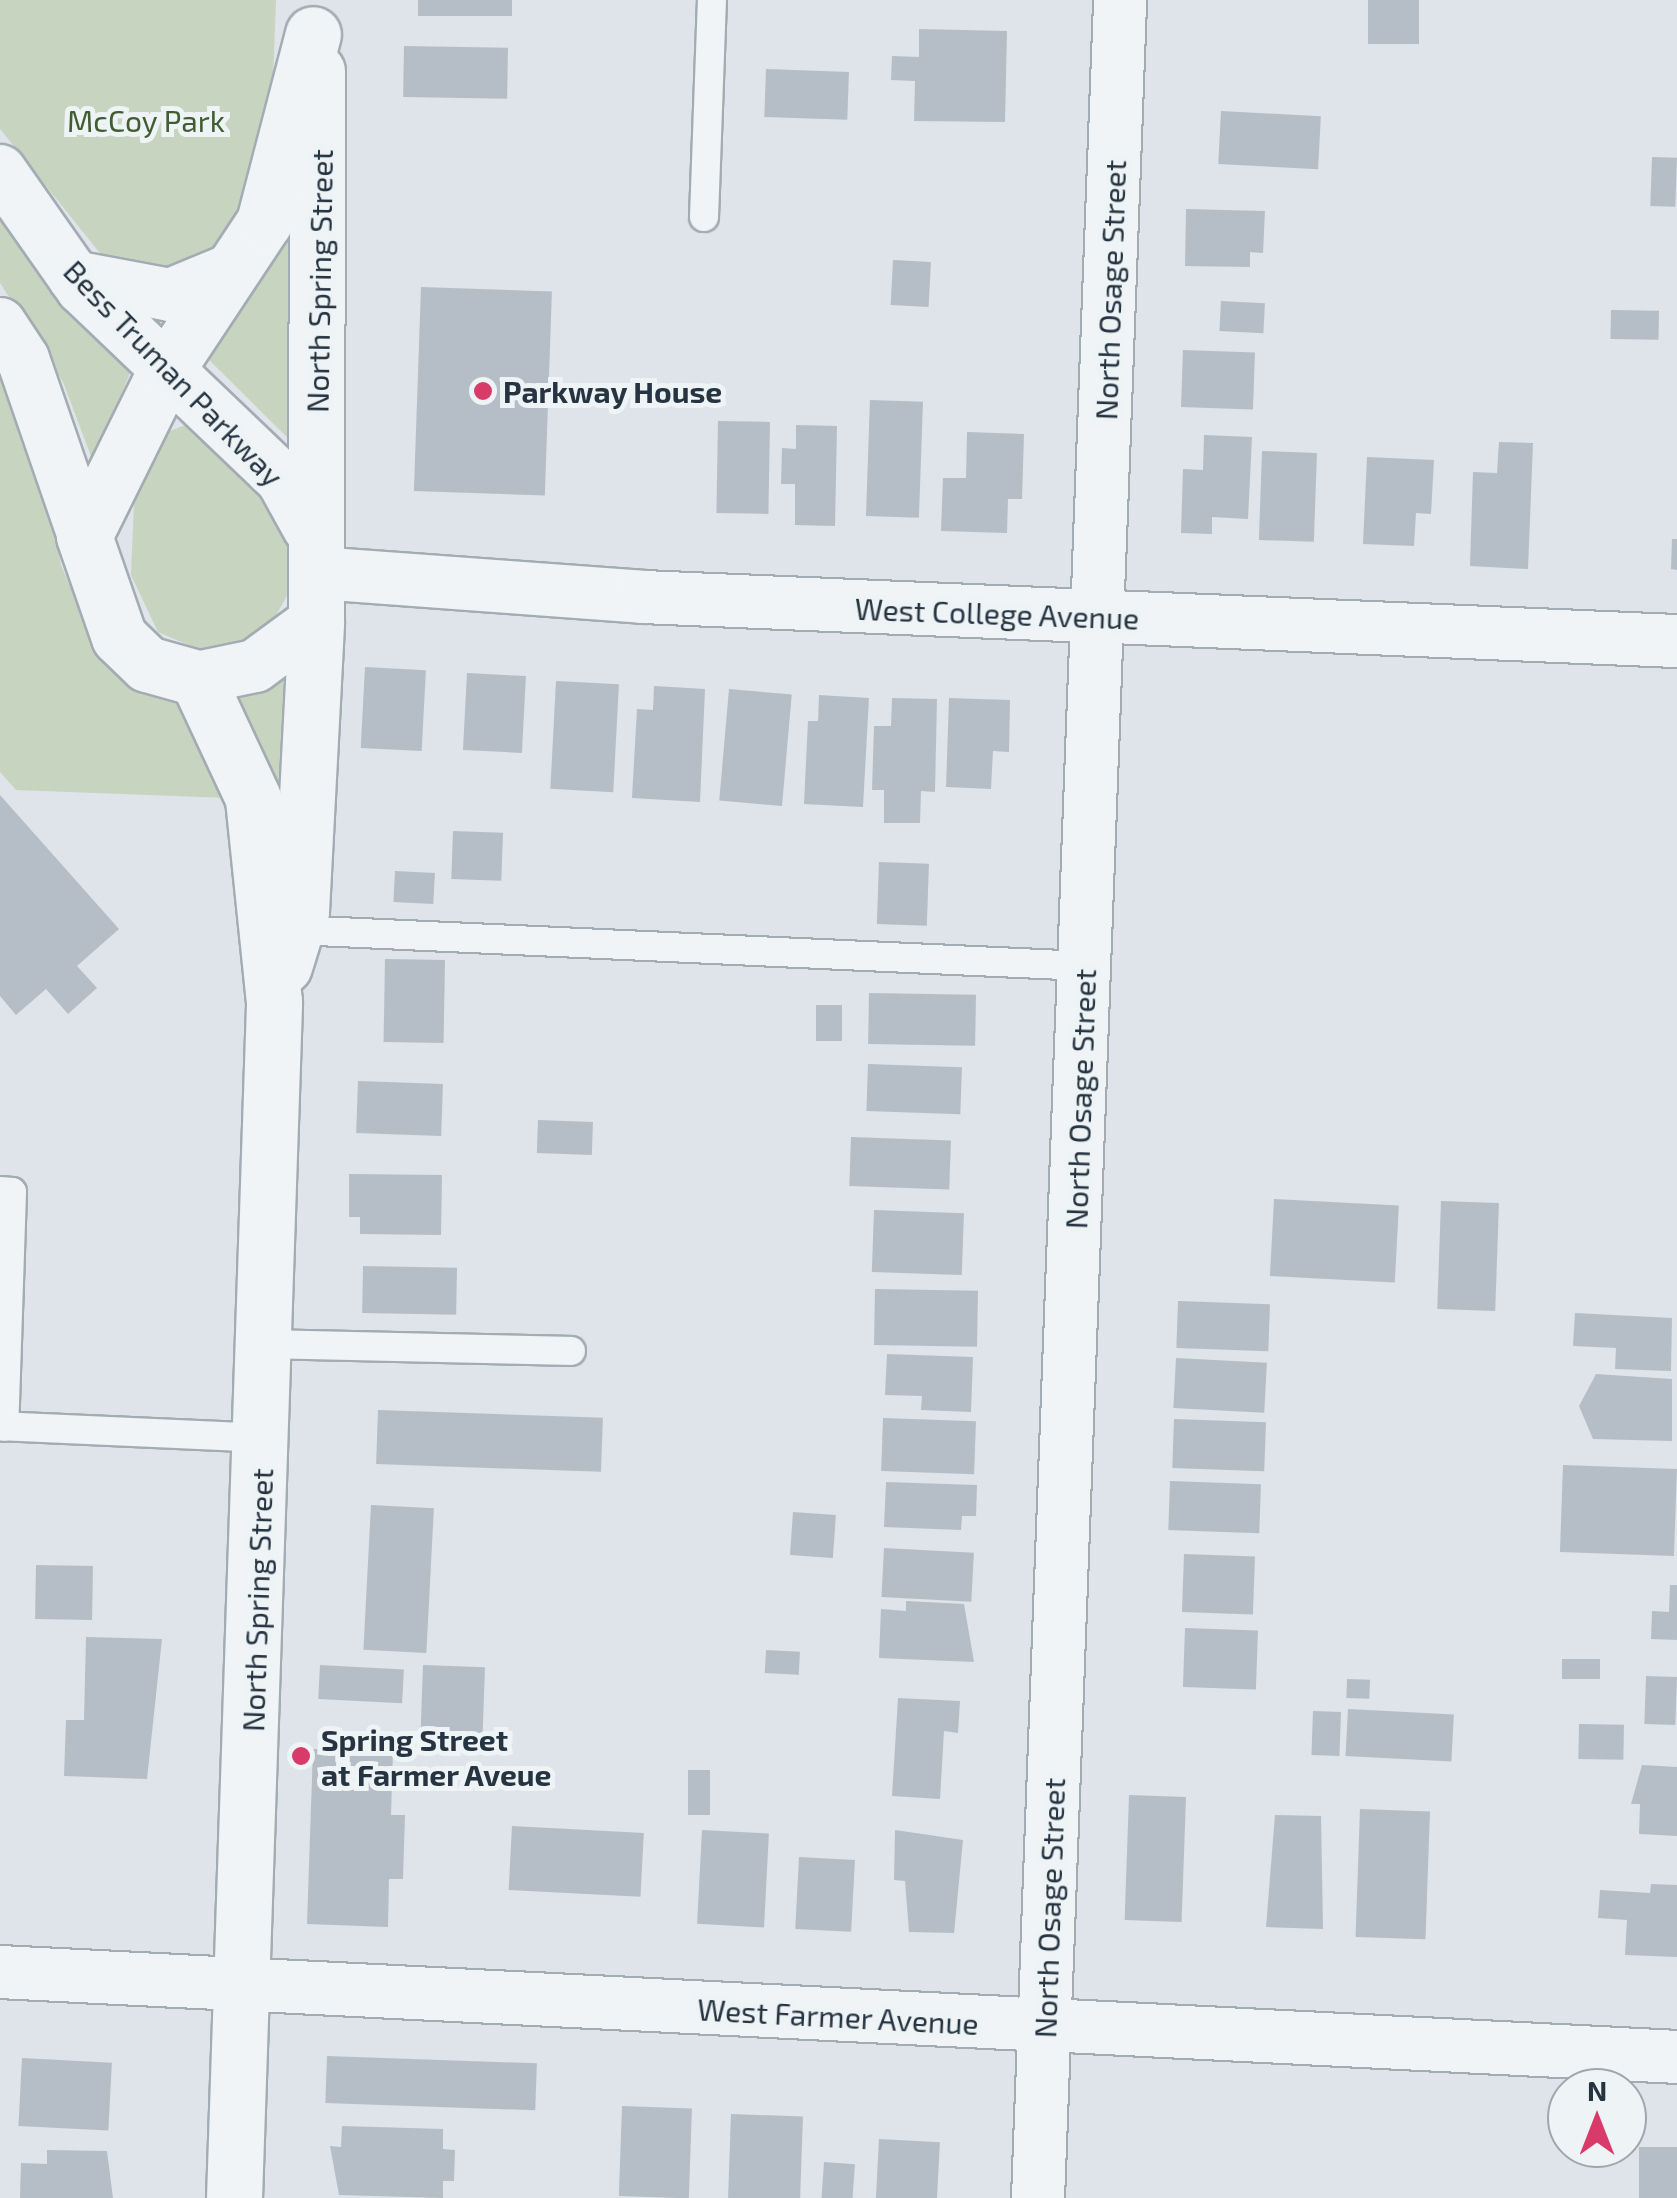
<!DOCTYPE html>
<style>
body{margin:0}
#map{position:relative;width:1677px;height:2198px;overflow:hidden;background:#dee4e9;font-family:"Exo 2",sans-serif}
div>[style]{position:absolute}
[style*='--x']{left:calc(var(--x)*1px);top:calc(var(--y)*1px);width:calc(var(--w)*1px);rotate:calc(var(--a)*1deg)}
.green>*{inset:0;background:#c7d4bf}
.building>*{inset:0;background:#b5bec6;transform-origin:0 0}
.roads{filter:drop-shadow(2px 0 #a3acb3) drop-shadow(-2px 0 #a3acb3) drop-shadow(0 2px #a3acb3) drop-shadow(0 -2px #a3acb3)}
.service>*{height:28px;margin:-14px;padding:0 14px;transform-origin:14px;border-radius:14px;background:#f1f4f7}
.minor>*{height:52px;margin:-26px;padding:0 26px;transform-origin:26px;border-radius:26px;background:#f1f4f7}
.tertiary>*{height:55px;margin:-27.5px;padding:0 27.5px;transform-origin:27.5px;border-radius:27.5px;background:#f1f4f7}
.dots>*{width:28px;height:28px;translate:-50% -50%;box-sizing:border-box;border:5px solid #eef3f6;border-radius:50%}
span{translate:-50% -50%;white-space:nowrap;text-align:center;line-height:1.15;-webkit-text-stroke:10px #eef3f6;paint-order:stroke}
.park-label{font-size:30px;color:#415e33}
.street-label{font-size:30px;color:#263441}
.poi-label{font-size:30px;color:#263441;font-weight:700}
.left{translate:0 -50%;text-align:left}
.north{position:absolute;left:1547px;top:2068px;width:100px;height:100px;box-sizing:border-box;background:#eef3f6;border:2px solid #9ea7ae;border-radius:50%;rotate:0deg;font-size:28px;font-weight:700;line-height:40px;text-align:center;color:#263441}
.north::after{content:'';display:block;margin:auto;width:35px;height:45px;background:#d83a6a;clip-path:polygon(50% 0,100% 100%,50% 72%,0 100%)}
</style>
<div id="map">
<div class="green">
<div style="clip-path:polygon(0 0,276px 0,272px 108px,244px 213px,201px 271px,108px 263px,0 129px)"></div>
<div style="clip-path:polygon(298px 175px,289px 439px,199px 350px)"></div>
<div style="clip-path:polygon(0 197px,133px 365px,94px 464px,63px 382px,0 283px)"></div>
<div style="clip-path:polygon(0 370px,42px 463px,61px 565px,88px 628px,189px 715px,228px 798px,16px 790px,0 772px)"></div>
<div style="clip-path:polygon(193px 422px,228px 439px,287px 536px,295px 581px,262px 641px,207px 653px,158px 632px,131px 575px,135px 481px,155px 437px)"></div>
<div style="clip-path:polygon(289px 670px,287px 793px,278px 793px,232px 692px)"></div>
</div>
<div class="building">
<div style="left:418px;top:0;width:94px;height:16px"></div>
<div style="left:1368px;top:0;width:51px;height:44px"></div>
<div style="clip-path:polygon(919px 29px,1007px 31px,1005px 122px,914px 121px,915px 81px,891px 80px,892px 56px,919px 57px)"></div>
<div style="left:404px;top:46px;width:104px;height:51px;rotate:1deg"></div>
<div style="left:766px;top:69px;width:83px;height:48px;rotate:2deg"></div>
<div style="left:1221px;top:111px;width:100px;height:53px;rotate:3deg"></div>
<div style="left:1652px;top:157px;width:25px;height:49px;rotate:2deg"></div>
<div style="clip-path:polygon(1186px 209px,1265px 211px,1263px 253px,1250px 252px,1250px 267px,1185px 266px)"></div>
<div style="left:893px;top:260px;width:38px;height:45px;rotate:3deg"></div>
<div style="left:421px;top:287px;width:131px;height:204px;rotate:2deg"></div>
<div style="left:1221px;top:301px;width:44px;height:30px;rotate:3deg"></div>
<div style="left:1611px;top:310px;width:48px;height:29px;rotate:1deg"></div>
<div style="left:1183px;top:350px;width:72px;height:57px;rotate:2deg"></div>
<div style="left:870px;top:400px;width:53px;height:116px;rotate:2deg"></div>
<div style="left:718px;top:421px;width:52px;height:92px;rotate:1deg"></div>
<div style="clip-path:polygon(796px 425px,837px 426px,835px 526px,795px 525px,795px 484px,781px 484px,782px 448px,796px 449px)"></div>
<div style="clip-path:polygon(967px 432px,1024px 434px,1022px 499px,1008px 499px,1007px 533px,941px 531px,943px 478px,966px 478px)"></div>
<div style="clip-path:polygon(1204px 435px,1252px 437px,1248px 519px,1212px 517px,1212px 534px,1181px 533px,1183px 469px,1203px 470px)"></div>
<div style="clip-path:polygon(1499px 442px,1533px 443px,1528px 569px,1470px 566px,1473px 472px,1497px 473px)"></div>
<div style="left:1262px;top:451px;width:55px;height:89px;rotate:2deg"></div>
<div style="clip-path:polygon(1367px 457px,1434px 460px,1431px 514px,1416px 513px,1414px 546px,1363px 544px)"></div>
<div style="clip-path:polygon(1672px 539px,1677px 539px,1677px 570px,1671px 569px)"></div>
<div style="left:365px;top:667px;width:61px;height:81px;rotate:3deg"></div>
<div style="left:467px;top:673px;width:59px;height:77px;rotate:3deg"></div>
<div style="left:556px;top:681px;width:63px;height:108px;rotate:3deg"></div>
<div style="clip-path:polygon(654px 686px,705px 689px,700px 802px,632px 798px,637px 709px,653px 710px)"></div>
<div style="left:729px;top:689px;width:63px;height:112px;rotate:5deg"></div>
<div style="clip-path:polygon(819px 695px,869px 698px,863px 807px,804px 804px,808px 721px,818px 721px)"></div>
<div style="clip-path:polygon(892px 698px,937px 699px,935px 792px,921px 791px,920px 823px,884px 823px,884px 790px,872px 790px,874px 726px,891px 726px)"></div>
<div style="clip-path:polygon(949px 698px,1010px 700px,1009px 752px,993px 751px,991px 789px,946px 787px)"></div>
<div style="clip-path:polygon(0 795px,119px 929px,77px 966px,97px 988px,68px 1014px,46px 989px,16px 1015px,0 996px)"></div>
<div style="left:453px;top:831px;width:50px;height:48px;rotate:2deg"></div>
<div style="left:879px;top:862px;width:50px;height:62px;rotate:2deg"></div>
<div style="left:395px;top:871px;width:40px;height:31px;rotate:3deg"></div>
<div style="left:385px;top:959px;width:60px;height:83px;rotate:1deg"></div>
<div style="left:869px;top:993px;width:107px;height:51px;rotate:1deg"></div>
<div style="left:816px;top:1005px;width:26px;height:36px"></div>
<div style="left:868px;top:1064px;width:94px;height:47px;rotate:2deg"></div>
<div style="left:358px;top:1081px;width:85px;height:52px;rotate:2deg"></div>
<div style="left:538px;top:1120px;width:55px;height:33px;rotate:2deg"></div>
<div style="left:851px;top:1137px;width:100px;height:49px;rotate:2deg"></div>
<div style="clip-path:polygon(349px 1174px,442px 1175px,441px 1235px,360px 1234px,360px 1217px,349px 1217px)"></div>
<div style="left:1274px;top:1199px;width:125px;height:77px;rotate:3deg"></div>
<div style="left:1441px;top:1201px;width:58px;height:108px;rotate:2deg"></div>
<div style="left:874px;top:1210px;width:90px;height:62px;rotate:2deg"></div>
<div style="left:363px;top:1266px;width:94px;height:47px;rotate:1deg"></div>
<div style="left:875px;top:1289px;width:103px;height:56px;rotate:1deg"></div>
<div style="left:1178px;top:1301px;width:92px;height:47px;rotate:2deg"></div>
<div style="clip-path:polygon(1575px 1313px,1672px 1318px,1671px 1371px,1615px 1369px,1616px 1348px,1573px 1346px)"></div>
<div style="clip-path:polygon(887px 1354px,973px 1357px,971px 1412px,921px 1410px,922px 1396px,885px 1395px)"></div>
<div style="left:1176px;top:1358px;width:91px;height:50px;rotate:3deg"></div>
<div style="clip-path:polygon(1596px 1374px,1672px 1379px,1672px 1441px,1593px 1439px,1579px 1406px)"></div>
<div style="left:378px;top:1410px;width:225px;height:54px;rotate:2deg"></div>
<div style="left:883px;top:1418px;width:93px;height:53px;rotate:2deg"></div>
<div style="left:1174px;top:1419px;width:92px;height:49px;rotate:2deg"></div>
<div style="left:1563px;top:1465px;width:114px;height:87px;rotate:2deg"></div>
<div style="left:1170px;top:1481px;width:91px;height:49px;rotate:2deg"></div>
<div style="clip-path:polygon(886px 1482px,977px 1485px,976px 1516px,962px 1516px,961px 1530px,884px 1527px)"></div>
<div style="left:371px;top:1505px;width:63px;height:145px;rotate:3deg"></div>
<div style="left:793px;top:1512px;width:43px;height:43px;rotate:4deg"></div>
<div style="left:884px;top:1548px;width:90px;height:49px;rotate:3deg"></div>
<div style="left:1184px;top:1554px;width:71px;height:58px;rotate:2deg"></div>
<div style="left:36px;top:1565px;width:57px;height:54px;rotate:1deg"></div>
<div style="clip-path:polygon(1670px 1585px,1677px 1585px,1677px 1640px,1651px 1639px,1652px 1611px,1669px 1612px)"></div>
<div style="clip-path:polygon(906px 1601px,964px 1604px,974px 1662px,879px 1658px,881px 1609px,906px 1611px)"></div>
<div style="left:1185px;top:1628px;width:73px;height:59px;rotate:2deg"></div>
<div style="clip-path:polygon(86px 1637px,162px 1639px,147px 1779px,64px 1776px,66px 1720px,84px 1720px)"></div>
<div style="left:766px;top:1650px;width:34px;height:23px;rotate:3deg"></div>
<div style="left:1562px;top:1659px;width:38px;height:20px"></div>
<div style="left:320px;top:1665px;width:84px;height:34px;rotate:3deg"></div>
<div style="left:423px;top:1665px;width:62px;height:72px;rotate:2deg"></div>
<div style="left:1646px;top:1676px;width:31px;height:48px;rotate:2deg"></div>
<div style="left:1347px;top:1679px;width:23px;height:19px;rotate:2deg"></div>
<div style="clip-path:polygon(898px 1698px,960px 1701px,958px 1733px,944px 1731px,940px 1799px,892px 1796px)"></div>
<div style="left:1348px;top:1709px;width:106px;height:47px;rotate:3deg"></div>
<div style="left:1313px;top:1711px;width:28px;height:44px;rotate:2deg"></div>
<div style="left:1579px;top:1724px;width:45px;height:35px;rotate:1deg"></div>
<div style="clip-path:polygon(313px 1749px,393px 1752px,391px 1815px,405px 1815px,403px 1879px,389px 1879px,388px 1927px,307px 1924px)"></div>
<div style="clip-path:polygon(1642px 1765px,1677px 1767px,1677px 1836px,1639px 1834px,1640px 1804px,1631px 1804px)"></div>
<div style="left:688px;top:1770px;width:22px;height:45px"></div>
<div style="left:1129px;top:1795px;width:57px;height:125px;rotate:2deg"></div>
<div style="left:1360px;top:1809px;width:70px;height:128px;rotate:2deg"></div>
<div style="clip-path:polygon(1275px 1815px,1321px 1816px,1323px 1929px,1266px 1927px)"></div>
<div style="left:512px;top:1826px;width:132px;height:64px;rotate:3deg"></div>
<div style="left:702px;top:1830px;width:67px;height:94px;rotate:3deg"></div>
<div style="clip-path:polygon(895px 1830px,963px 1840px,954px 1933px,909px 1932px,905px 1881px,894px 1880px)"></div>
<div style="left:799px;top:1857px;width:56px;height:72px;rotate:3deg"></div>
<div style="clip-path:polygon(1651px 1884px,1677px 1885px,1677px 1957px,1625px 1955px,1627px 1920px,1598px 1918px,1600px 1890px,1650px 1893px)"></div>
<div style="left:327px;top:2056px;width:210px;height:47px;rotate:2deg"></div>
<div style="left:22px;top:2058px;width:90px;height:68px;rotate:3deg"></div>
<div style="left:622px;top:2106px;width:70px;height:90px;rotate:2deg"></div>
<div style="left:731px;top:2114px;width:72px;height:84px;rotate:2deg"></div>
<div style="clip-path:polygon(342px 2126px,443px 2129px,443px 2149px,455px 2150px,454px 2181px,443px 2181px,443px 2198px,339px 2195px,330px 2146px,341px 2147px)"></div>
<div style="left:879px;top:2139px;width:61px;height:59px;rotate:3deg"></div>
<div style="left:1677px;top:2147px;width:51px;height:38px;rotate:90deg"></div>
<div style="clip-path:polygon(47px 2150px,107px 2151px,113px 2198px,20px 2198px,21px 2163px,47px 2164px)"></div>
<div style="left:824px;top:2162px;width:31px;height:36px;rotate:4deg"></div>
</div>
<div class="roads">
<div class="service">
<div style="--x:704;--y:217;--w:217;--a:-87.9"></div>
<div style="--x:295;--y:930;--w:791;--a:2.61"></div>
<div style="--x:0;--y:1191;--w:12;--a:5"></div>
<div style="--x:12;--y:1192;--w:235;--a:91.9"></div>
<div style="--x:266;--y:1344;--w:305;--a:1.3"></div>
<div style="--x:0;--y:1426;--w:263;--a:2.6"></div>
</div>
<div class="minor">
<div style="--x:0;--y:171;--w:143;--a:55"></div>
<div style="--x:82;--y:288;--w:277;--a:43.7"></div>
<div style="--x:282;--y:479;--w:56;--a:61.1"></div>
<div style="--x:74;--y:277;--w:98;--a:10.6"></div>
<div style="--x:170;--y:295;--w:68;--a:-22.4"></div>
<div style="--x:0;--y:324;--w:42;--a:56.7"></div>
<div style="--x:23;--y:359;--w:187;--a:71"></div>
<div style="--x:318;--y:573;--w:326;--a:4.2"></div>
<div style="--x:643;--y:597;--w:1035;--a:2.44"></div>
<div style="--x:197;--y:678;--w:59;--a:-11.7"></div>
<div style="--x:255;--y:666;--w:76;--a:-36.4"></div>
<div style="--x:0;--y:1972;--w:1679;--a:2.9"></div>
<div style="--x:1038;--y:2198;--w:2200;--a:-87.86"></div>
</div>
<div class="tertiary">
<div style="--x:284;--y:966;--w:58;--a:-72.8"></div>
<div style="--x:301;--y:911;--w:290;--a:-87"></div>
<div style="--x:316;--y:621;--w:550;--a:-89.9"></div>
<div style="--x:234;--y:2198;--w:1197;--a:-88.08"></div>
<div style="--x:274;--y:1002;--w:205;--a:-95.9"></div>
<div style="--x:253;--y:798;--w:132;--a:-115"></div>
<div style="--x:197;--y:678;--w:52;--a:-164.4"></div>
<div style="--x:147;--y:664;--w:39;--a:-136"></div>
<div style="--x:119;--y:637;--w:107;--a:-109.1"></div>
<div style="--x:84;--y:536;--w:185;--a:-63.7"></div>
<div style="--x:166;--y:370;--w:178;--a:-56.5"></div>
<div style="--x:264;--y:222;--w:194;--a:-75.4"></div>
</div>
</div>
<div class="dots">
<div style="left:483px;top:391px;background:#d83a6a"></div>
<div style="left:301px;top:1756px;background:#d83a6a"></div>
</div>
<div class="park-label">
<span style="left:146px;top:120px">McCoy Park</span>
</div>
<div class="street-label">
<span style="left:319px;top:281px;rotate:-89deg">North Spring Street</span>
<span style="left:1110px;top:290px;rotate:-88deg">North Osage Street</span>
<span style="left:174px;top:373px;rotate:46deg">Bess Truman Parkway</span>
<span style="left:997px;top:613px;rotate:2deg">West College Avenue</span>
<span style="left:1080px;top:1099px;rotate:-88deg">North Osage Street</span>
<span style="left:257px;top:1600px;rotate:-88deg">North Spring Street</span>
<span style="left:1049px;top:1908px;rotate:-88deg">North Osage Street</span>
<span style="left:838px;top:2016px;rotate:3deg">West Farmer Avenue</span>
</div>
<div class="poi-label">
<span class="left" style="left:503px;top:391px">Parkway House</span>
<span class="left" style="left:321px;top:1756px">Spring Street<br>at Farmer Aveue</span>
</div>
<div class="north">N</div>
</div>
